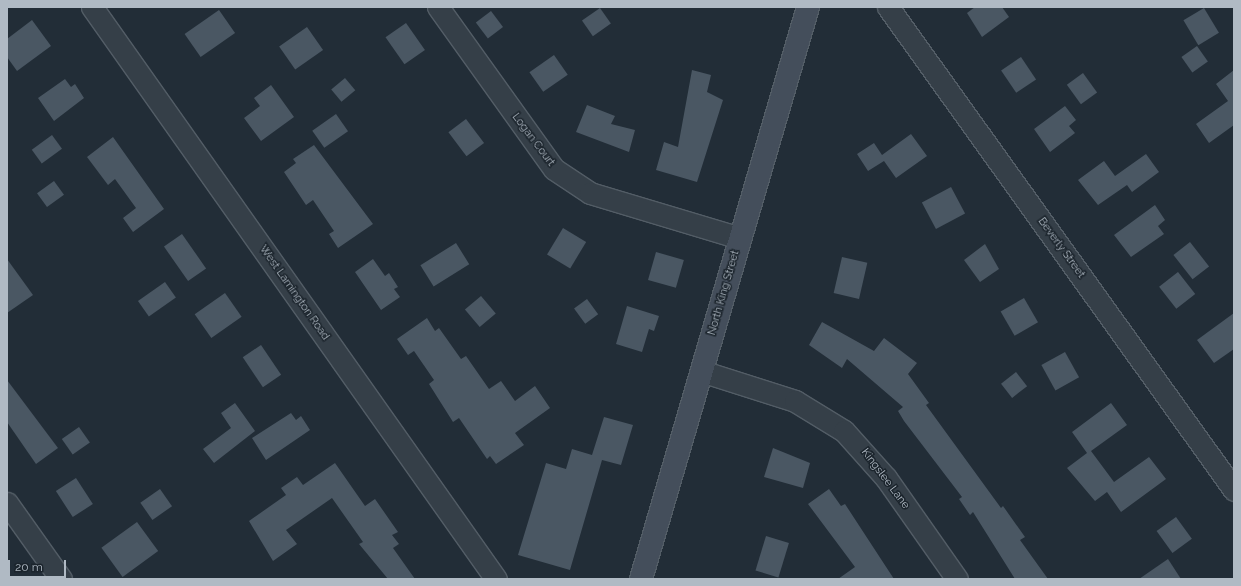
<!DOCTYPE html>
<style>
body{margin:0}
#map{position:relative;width:1241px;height:586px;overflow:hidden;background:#222d37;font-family:Raleway,sans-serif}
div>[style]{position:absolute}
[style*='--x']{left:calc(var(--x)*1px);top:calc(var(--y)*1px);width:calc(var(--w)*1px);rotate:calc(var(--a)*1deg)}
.building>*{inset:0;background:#4a5763;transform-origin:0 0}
.roads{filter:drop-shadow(1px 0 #535d66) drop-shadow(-1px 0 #535d66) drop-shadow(0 1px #535d66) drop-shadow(0 -1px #535d66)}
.street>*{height:21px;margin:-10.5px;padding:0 10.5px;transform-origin:10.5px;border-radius:10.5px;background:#353f48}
.secondary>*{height:22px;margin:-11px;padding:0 11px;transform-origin:11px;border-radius:11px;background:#444e5b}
span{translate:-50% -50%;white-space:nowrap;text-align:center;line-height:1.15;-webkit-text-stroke:3px #1b242c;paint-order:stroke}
.street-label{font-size:11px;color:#b0bac4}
.frame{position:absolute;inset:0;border:8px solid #b0bac4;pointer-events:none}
.scale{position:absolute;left:8px;top:560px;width:58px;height:18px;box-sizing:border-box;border:2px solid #b0bac4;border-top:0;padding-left:5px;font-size:12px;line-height:14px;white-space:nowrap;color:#b0bac4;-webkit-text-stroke:3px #1b242c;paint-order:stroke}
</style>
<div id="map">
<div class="building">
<div style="clip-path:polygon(975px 7px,1002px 7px,1009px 17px,982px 37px,967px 13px)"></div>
<div style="left:600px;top:8px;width:19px;height:22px;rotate:55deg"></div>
<div style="left:1204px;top:8px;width:29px;height:24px;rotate:59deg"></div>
<div style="left:219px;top:10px;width:28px;height:42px;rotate:55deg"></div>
<div style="left:491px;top:11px;width:20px;height:19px;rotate:53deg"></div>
<div style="clip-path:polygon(32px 20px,51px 46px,17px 71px,7px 57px,7px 39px)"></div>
<div style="left:406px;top:23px;width:33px;height:25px;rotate:55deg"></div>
<div style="left:307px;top:27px;width:28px;height:34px;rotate:55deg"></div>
<div style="left:1197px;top:46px;width:19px;height:19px;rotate:55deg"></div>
<div style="left:554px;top:55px;width:24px;height:30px;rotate:55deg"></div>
<div style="left:1021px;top:57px;width:27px;height:24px;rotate:56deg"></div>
<div style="clip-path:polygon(692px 70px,711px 75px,707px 92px,723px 100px,697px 182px,656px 170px,664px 142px,678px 147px)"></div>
<div style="clip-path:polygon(1234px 70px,1234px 125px,1209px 143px,1196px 124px,1228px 101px,1216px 84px)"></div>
<div style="left:1083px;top:73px;width:24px;height:20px;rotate:54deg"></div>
<div style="left:345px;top:78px;width:16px;height:18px;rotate:50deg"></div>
<div style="clip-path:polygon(65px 79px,71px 87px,75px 84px,84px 98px,54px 121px,38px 98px)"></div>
<div style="clip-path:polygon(271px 85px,294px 117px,261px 141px,244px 118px,260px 106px,254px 98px)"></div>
<div style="clip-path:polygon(587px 105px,615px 116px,611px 124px,635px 130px,629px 152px,576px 132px)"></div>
<div style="clip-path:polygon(1065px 106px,1076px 120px,1069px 126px,1075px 133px,1050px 152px,1034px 129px)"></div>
<div style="left:336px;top:114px;width:21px;height:29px;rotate:55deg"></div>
<div style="left:466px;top:119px;width:30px;height:22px;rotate:53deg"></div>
<div style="clip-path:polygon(911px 134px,927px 156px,896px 178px,884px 161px,868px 171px,857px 154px,874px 143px,882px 155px)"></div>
<div style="left:52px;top:135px;width:17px;height:25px;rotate:54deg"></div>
<div style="clip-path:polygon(113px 137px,164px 209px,133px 232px,123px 218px,136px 208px,115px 179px,108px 185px,87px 157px)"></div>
<div style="clip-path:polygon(314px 145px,373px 224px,338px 248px,329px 234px,334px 231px,313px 200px,306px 205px,284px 172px,296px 163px,293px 159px)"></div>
<div style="clip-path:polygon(1146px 154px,1159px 172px,1132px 192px,1127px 185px,1098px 205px,1078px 180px,1104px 161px,1115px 176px)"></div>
<div style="left:54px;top:181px;width:17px;height:21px;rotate:54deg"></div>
<div style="left:951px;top:187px;width:30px;height:33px;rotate:62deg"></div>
<div style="clip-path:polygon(1155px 205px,1165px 220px,1158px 226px,1164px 234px,1131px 257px,1114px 235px)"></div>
<div style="left:563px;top:228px;width:27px;height:31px;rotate:31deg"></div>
<div style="left:182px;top:234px;width:42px;height:22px;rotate:55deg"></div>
<div style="left:1190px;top:242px;width:31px;height:21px;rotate:52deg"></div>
<div style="left:456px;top:243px;width:25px;height:42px;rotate:58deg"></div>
<div style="clip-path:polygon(985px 244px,999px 269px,980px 282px,964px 260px)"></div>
<div style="left:656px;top:252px;width:29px;height:29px;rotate:16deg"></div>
<div style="left:842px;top:257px;width:26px;height:37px;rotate:13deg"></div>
<div style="clip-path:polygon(7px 259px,33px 295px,7px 313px)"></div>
<div style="clip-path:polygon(373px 259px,385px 276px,389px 273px,398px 287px,394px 289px,400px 297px,381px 310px,355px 272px)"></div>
<div style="left:1178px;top:272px;width:28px;height:24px;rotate:52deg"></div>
<div style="left:165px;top:282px;width:19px;height:33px;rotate:55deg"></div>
<div style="left:225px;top:293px;width:29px;height:37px;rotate:55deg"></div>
<div style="left:481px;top:296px;width:23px;height:21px;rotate:50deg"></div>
<div style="left:1024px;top:298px;width:28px;height:27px;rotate:60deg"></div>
<div style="left:587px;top:299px;width:19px;height:16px;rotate:54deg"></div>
<div style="clip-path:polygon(627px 306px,659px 316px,654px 331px,649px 329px,642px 352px,616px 344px)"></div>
<div style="clip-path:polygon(1234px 313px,1234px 349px,1214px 363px,1197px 340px)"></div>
<div style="clip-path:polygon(427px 318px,435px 331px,439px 328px,461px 359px,466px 356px,489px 389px,501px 381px,515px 401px,535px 386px,550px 408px,515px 433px,524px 445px,496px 464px,490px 456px,487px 459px,459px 418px,453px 422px,429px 384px,434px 380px,414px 351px,408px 355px,397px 339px)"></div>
<div style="clip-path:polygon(822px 322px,874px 351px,884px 338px,917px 363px,908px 374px,929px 403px,926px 405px,1001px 508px,1003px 506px,1025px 537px,1020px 540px,1048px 579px,1015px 579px,973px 512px,970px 515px,959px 499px,962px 497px,904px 421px,898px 411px,903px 407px,847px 359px,842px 368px,809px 345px)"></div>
<div style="left:261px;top:345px;width:36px;height:22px;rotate:56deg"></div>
<div style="left:1065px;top:352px;width:29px;height:27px;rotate:61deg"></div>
<div style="left:1016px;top:372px;width:18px;height:19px;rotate:52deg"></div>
<div style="clip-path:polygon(7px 380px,58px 448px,36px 464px,7px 422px)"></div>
<div style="clip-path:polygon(235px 403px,255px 431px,214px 463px,203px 449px,231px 428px,221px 413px)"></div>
<div style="clip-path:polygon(1111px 403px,1127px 425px,1091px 451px,1114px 482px,1149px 457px,1166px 479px,1121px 512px,1107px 492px,1095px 501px,1067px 468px,1087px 453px,1072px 432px)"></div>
<div style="clip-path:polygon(291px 413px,296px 420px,301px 416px,310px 430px,266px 460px,252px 438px)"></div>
<div style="clip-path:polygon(604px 417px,633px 425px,621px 465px,602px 460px,570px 570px,518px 555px,546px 463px,566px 469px,572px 449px,592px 455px)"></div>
<div style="left:79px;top:427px;width:19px;height:21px;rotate:55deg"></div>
<div style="clip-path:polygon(773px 448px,810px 463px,803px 488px,764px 477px)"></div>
<div style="clip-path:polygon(335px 463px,365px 506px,375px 499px,398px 532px,392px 535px,399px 544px,393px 548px,415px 579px,388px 579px,359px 544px,363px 542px,332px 498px,286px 530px,297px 544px,273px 561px,249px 521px,286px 495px,281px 488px,297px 477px,303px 485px)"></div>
<div style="left:76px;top:478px;width:31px;height:24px;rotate:57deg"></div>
<div style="left:160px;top:489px;width:21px;height:24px;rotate:55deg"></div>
<div style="clip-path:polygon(829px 489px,841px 506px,845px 504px,894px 579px,838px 579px,855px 567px,808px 504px)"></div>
<div style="left:1176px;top:517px;width:27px;height:24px;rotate:54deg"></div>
<div style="left:137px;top:522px;width:36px;height:44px;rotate:54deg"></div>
<div style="left:766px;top:536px;width:24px;height:36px;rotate:17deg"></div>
<div style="clip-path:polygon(1168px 559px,1181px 579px,1139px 579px)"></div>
</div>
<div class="roads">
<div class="street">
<div style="--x:92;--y:7;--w:700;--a:54.77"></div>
<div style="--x:438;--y:7;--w:199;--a:54.4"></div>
<div style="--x:554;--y:169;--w:43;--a:33.7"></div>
<div style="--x:590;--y:193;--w:157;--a:16.7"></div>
<div style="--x:888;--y:7;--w:594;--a:54.38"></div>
<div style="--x:701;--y:371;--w:99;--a:17.7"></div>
<div style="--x:795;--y:401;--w:57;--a:31.5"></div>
<div style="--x:844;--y:431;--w:63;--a:48.2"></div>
<div style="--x:886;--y:478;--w:123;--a:54.9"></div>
<div style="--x:7;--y:503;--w:93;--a:54.6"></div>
</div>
<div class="secondary">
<div style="--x:641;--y:579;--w:596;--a:-73.72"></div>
</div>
</div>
<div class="street-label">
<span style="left:533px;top:140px;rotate:53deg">Logan Court</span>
<span style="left:1061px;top:248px;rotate:54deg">Beverly Street</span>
<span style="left:294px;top:293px;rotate:55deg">West Lamington Road</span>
<span style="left:724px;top:293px;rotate:-74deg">North King Street</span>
<span style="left:885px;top:479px;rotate:53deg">Kingslee Lane</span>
</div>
<div class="frame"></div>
<div class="scale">20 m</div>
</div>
